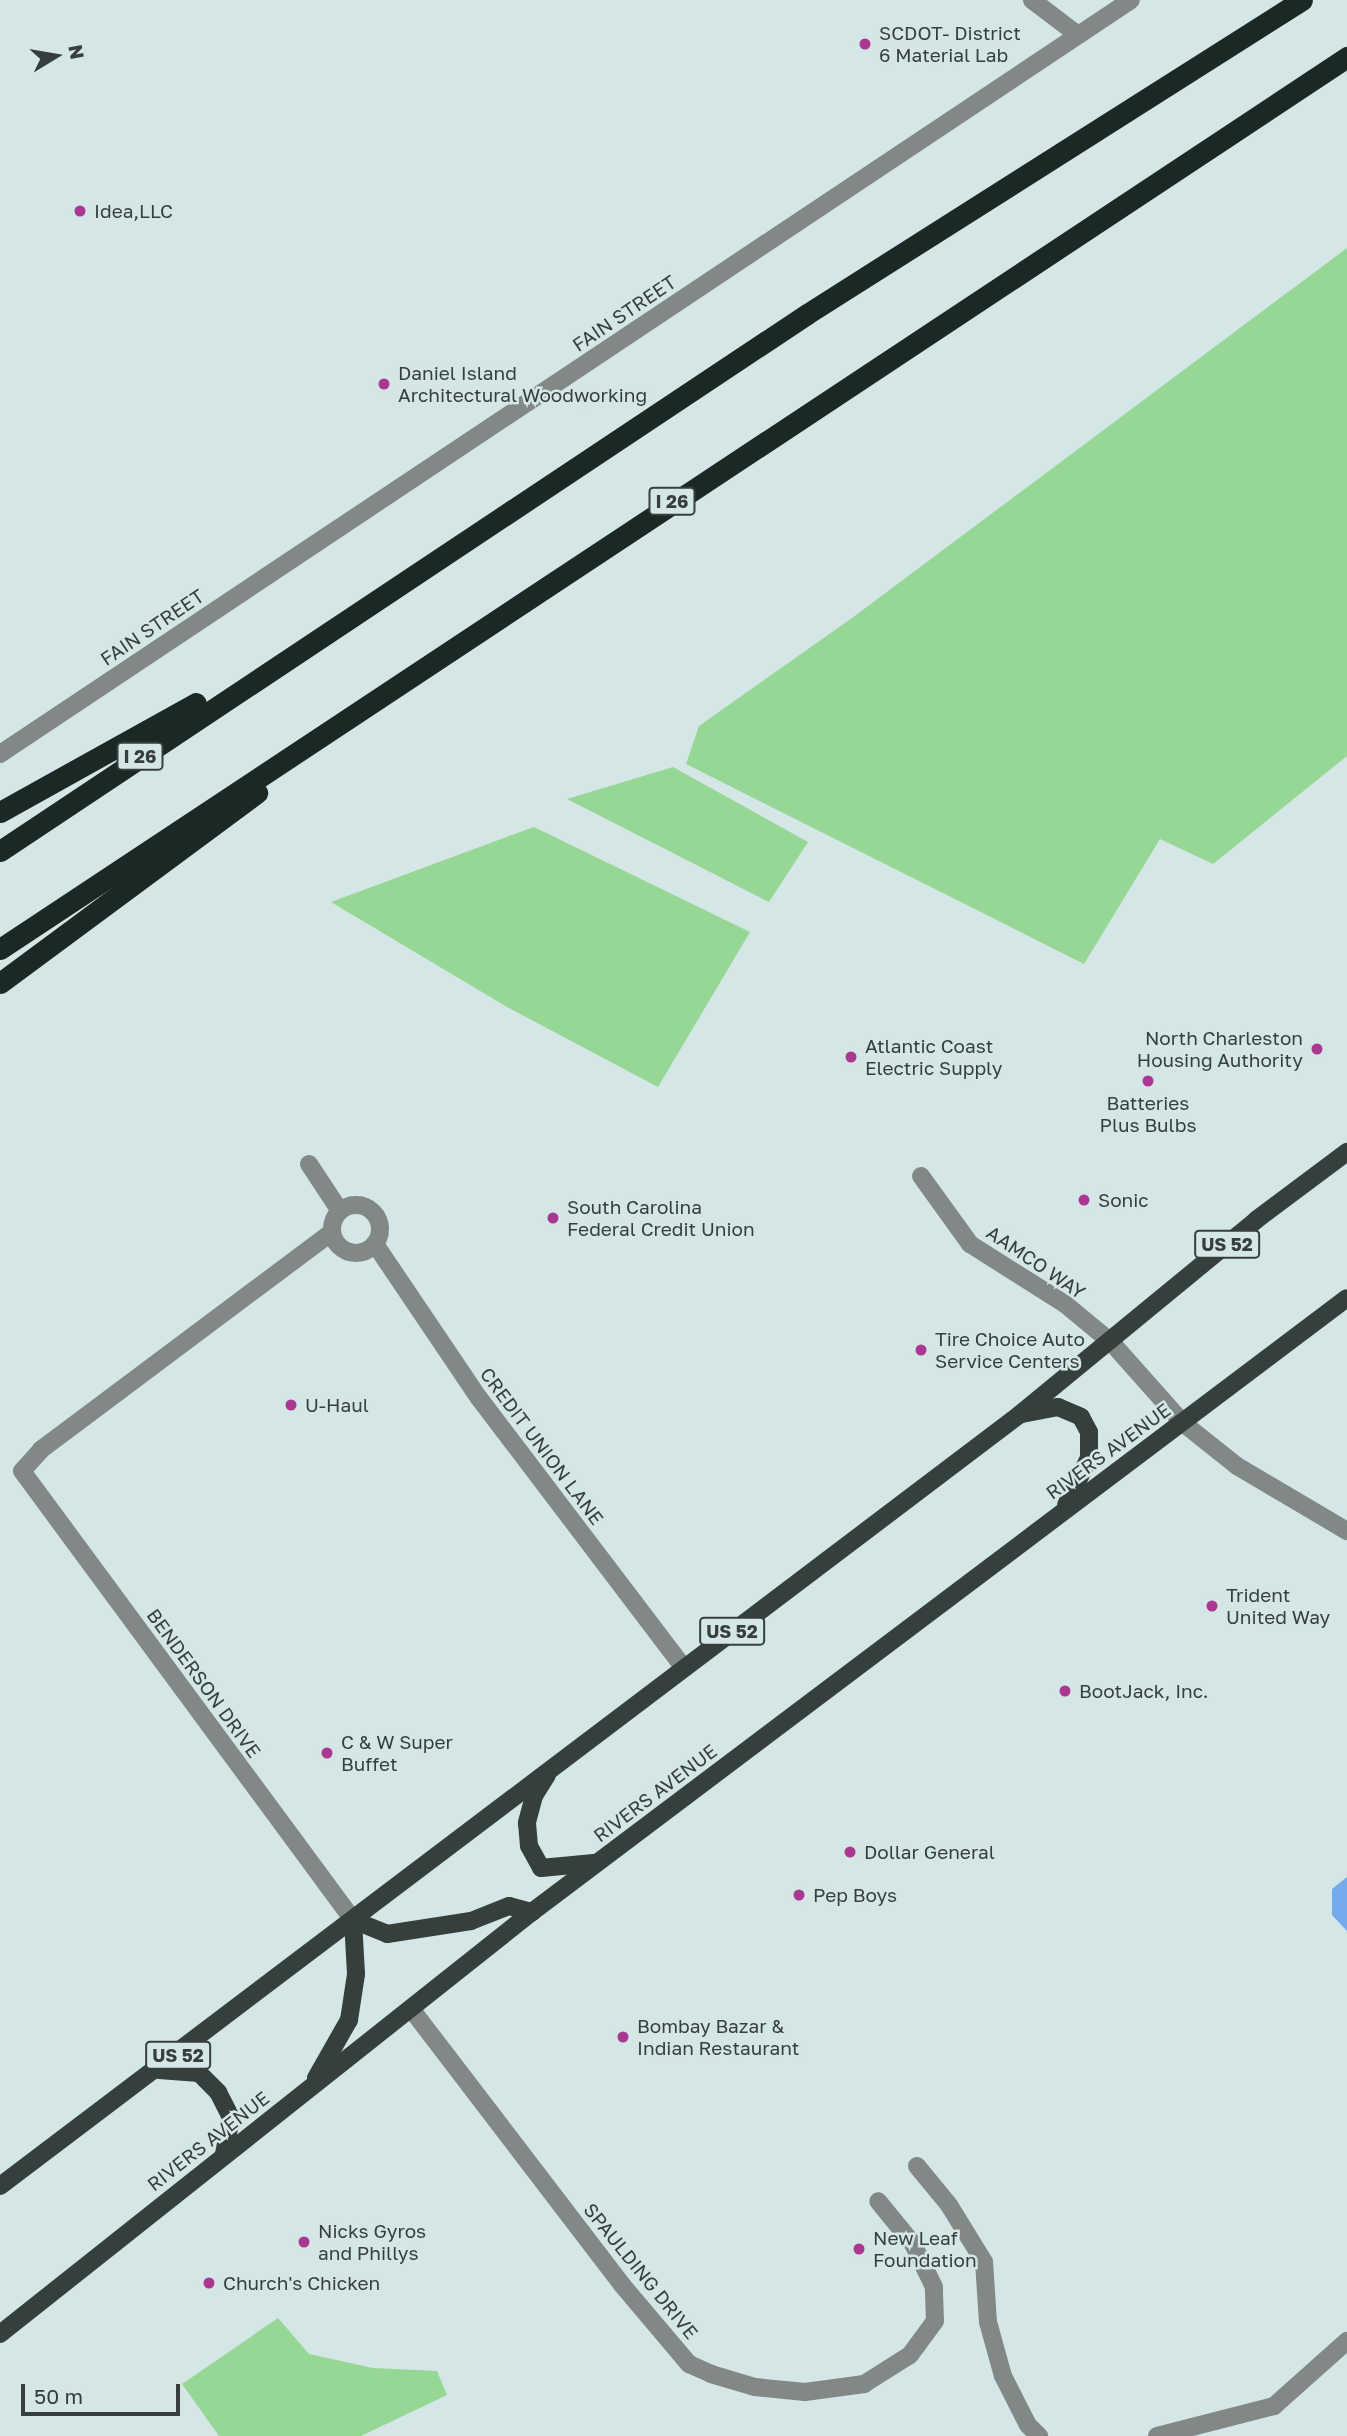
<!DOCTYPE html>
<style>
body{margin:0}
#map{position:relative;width:1347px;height:2436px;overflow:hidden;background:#d4e6e6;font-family:"Golos Text",sans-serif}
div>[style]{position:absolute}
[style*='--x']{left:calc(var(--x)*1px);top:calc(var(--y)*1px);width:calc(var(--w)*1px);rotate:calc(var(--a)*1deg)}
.green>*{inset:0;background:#96d795}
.water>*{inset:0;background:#75abee}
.minor>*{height:18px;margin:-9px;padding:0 9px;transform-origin:9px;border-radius:9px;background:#818885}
.minor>.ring{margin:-9px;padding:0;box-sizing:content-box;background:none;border:18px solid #818885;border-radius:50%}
.major>*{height:18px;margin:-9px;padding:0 9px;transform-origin:9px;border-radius:9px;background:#35403c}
.highway>*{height:21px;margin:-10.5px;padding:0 10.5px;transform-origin:10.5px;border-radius:10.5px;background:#1b2824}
.dots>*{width:19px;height:19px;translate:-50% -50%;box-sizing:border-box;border:4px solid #d4e6e6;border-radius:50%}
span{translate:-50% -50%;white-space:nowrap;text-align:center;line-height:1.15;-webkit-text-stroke:5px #d4e6e6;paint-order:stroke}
.shield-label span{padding:2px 5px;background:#d4e6e6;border:2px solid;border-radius:5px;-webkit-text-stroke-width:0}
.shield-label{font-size:18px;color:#373e3e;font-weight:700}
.poi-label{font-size:19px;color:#373e3e}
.left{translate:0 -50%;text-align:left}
.right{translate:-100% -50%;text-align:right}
.street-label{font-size:19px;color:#373e3e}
.north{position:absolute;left:21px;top:21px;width:70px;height:70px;-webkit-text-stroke:5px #d4e6e6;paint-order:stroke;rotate:79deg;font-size:19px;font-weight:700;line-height:28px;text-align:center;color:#373e3e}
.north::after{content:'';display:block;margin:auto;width:24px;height:32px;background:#373e3e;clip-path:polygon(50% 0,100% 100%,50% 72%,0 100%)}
.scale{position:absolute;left:21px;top:2384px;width:159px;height:32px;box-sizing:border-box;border:4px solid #373e3e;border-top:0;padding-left:9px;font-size:21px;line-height:24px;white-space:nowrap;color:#373e3e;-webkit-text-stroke:5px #d4e6e6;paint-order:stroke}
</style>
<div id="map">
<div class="green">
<div style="clip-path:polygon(1347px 248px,1347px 756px,1213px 864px,1160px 839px,1084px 964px,686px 764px,699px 726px,852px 618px)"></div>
<div style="clip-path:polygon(673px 767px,808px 842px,769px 902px,567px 799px)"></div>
<div style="clip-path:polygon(534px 827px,750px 932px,658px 1087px,507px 1007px,331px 902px)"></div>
<div style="clip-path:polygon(278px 2318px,309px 2354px,373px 2368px,437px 2371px,447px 2395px,361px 2436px,219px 2436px,182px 2384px)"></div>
</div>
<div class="water">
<div style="clip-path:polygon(1347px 1877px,1347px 1931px,1332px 1915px,1332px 1889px)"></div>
</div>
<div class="minor">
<div style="--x:1032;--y:0;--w:58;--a:37.3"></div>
<div style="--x:0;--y:754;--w:1359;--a:-33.69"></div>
<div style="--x:309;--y:1164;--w:56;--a:56.6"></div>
<div style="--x:921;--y:1176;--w:84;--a:54.2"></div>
<div style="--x:970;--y:1244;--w:112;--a:32.3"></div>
<div style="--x:1065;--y:1304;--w:60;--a:39.6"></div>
<div style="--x:1111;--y:1342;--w:108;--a:48.4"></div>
<div style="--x:1183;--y:1423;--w:69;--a:38.5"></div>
<div style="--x:1237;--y:1466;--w:128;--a:30.6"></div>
<div class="ring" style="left:332px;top:1205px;width:30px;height:30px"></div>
<div style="--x:332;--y:1232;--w:364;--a:143.2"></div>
<div style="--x:41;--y:1450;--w:28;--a:132"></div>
<div style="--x:22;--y:1471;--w:558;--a:53.6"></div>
<div style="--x:375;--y:1244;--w:186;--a:56"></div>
<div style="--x:479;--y:1398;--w:339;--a:52.8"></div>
<div style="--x:412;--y:2010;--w:347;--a:52.6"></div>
<div style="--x:623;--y:2286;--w:102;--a:49.8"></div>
<div style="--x:689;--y:2364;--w:24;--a:24"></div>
<div style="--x:711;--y:2374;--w:46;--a:16.5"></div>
<div style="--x:755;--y:2387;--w:50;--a:5.7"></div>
<div style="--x:805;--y:2392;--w:60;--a:-7.7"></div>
<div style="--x:864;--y:2384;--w:54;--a:-32.2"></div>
<div style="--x:910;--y:2355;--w:42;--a:-53.7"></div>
<div style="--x:935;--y:2321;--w:34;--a:-92"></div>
<div style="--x:934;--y:2287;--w:48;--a:-116"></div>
<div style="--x:913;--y:2244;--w:55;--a:-129.1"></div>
<div style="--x:917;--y:2166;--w:50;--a:50.6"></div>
<div style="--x:949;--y:2205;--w:67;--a:58.4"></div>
<div style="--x:984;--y:2262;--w:60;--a:86.2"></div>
<div style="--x:988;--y:2322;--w:56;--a:74.5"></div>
<div style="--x:1003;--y:2376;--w:55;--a:63"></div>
<div style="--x:1028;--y:2425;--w:16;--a:45"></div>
<div style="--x:1157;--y:2436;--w:121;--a:-14.4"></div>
<div style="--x:1274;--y:2406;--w:98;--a:-41.7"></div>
</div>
<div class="major">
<div style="--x:1022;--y:1414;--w:37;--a:-11"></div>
<div style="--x:1058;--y:1407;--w:25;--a:23"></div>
<div style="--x:1081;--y:1417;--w:17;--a:62"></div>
<div style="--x:1089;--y:1432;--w:26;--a:90"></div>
<div style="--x:1089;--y:1458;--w:52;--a:116.1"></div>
<div style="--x:547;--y:1775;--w:25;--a:122"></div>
<div style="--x:534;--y:1796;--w:28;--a:105"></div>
<div style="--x:527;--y:1823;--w:23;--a:85"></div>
<div style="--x:529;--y:1846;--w:25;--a:61"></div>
<div style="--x:541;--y:1868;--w:53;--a:-5.4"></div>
<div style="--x:353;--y:1920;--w:37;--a:22"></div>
<div style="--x:387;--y:1934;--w:85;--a:-8.8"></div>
<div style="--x:471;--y:1921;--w:41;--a:-21.5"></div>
<div style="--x:509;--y:1906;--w:24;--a:15"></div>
<div style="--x:159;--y:2070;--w:40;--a:4.3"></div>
<div style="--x:199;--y:2073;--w:27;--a:45"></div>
<div style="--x:218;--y:2092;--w:29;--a:63"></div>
<div style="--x:231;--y:2118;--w:37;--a:101"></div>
<div style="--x:316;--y:2078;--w:67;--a:-60.4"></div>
<div style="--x:349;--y:2020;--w:47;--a:-81.3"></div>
<div style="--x:356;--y:1974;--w:54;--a:-93.2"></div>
<div style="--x:0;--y:2186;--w:1278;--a:-37.11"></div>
<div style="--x:1019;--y:1415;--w:307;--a:-39.4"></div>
<div style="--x:1256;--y:1220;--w:114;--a:-36.8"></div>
<div style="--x:0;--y:2334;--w:679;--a:-38.42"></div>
<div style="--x:532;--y:1912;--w:1020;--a:-36.99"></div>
</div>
<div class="highway">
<div style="--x:0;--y:812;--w:224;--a:-29.1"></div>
<div style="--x:0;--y:851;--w:969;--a:-33.64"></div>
<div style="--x:807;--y:314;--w:586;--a:-32.39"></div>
<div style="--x:0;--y:949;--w:1616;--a:-33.51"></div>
<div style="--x:0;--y:983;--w:320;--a:-36.5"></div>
</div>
<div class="dots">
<div style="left:865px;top:44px;background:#aa3893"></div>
<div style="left:80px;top:211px;background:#aa3893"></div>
<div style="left:384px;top:384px;background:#aa3893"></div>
<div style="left:1317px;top:1049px;background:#aa3893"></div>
<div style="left:851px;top:1057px;background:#aa3893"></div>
<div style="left:1148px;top:1081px;background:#aa3893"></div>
<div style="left:1084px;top:1200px;background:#aa3893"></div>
<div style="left:553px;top:1218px;background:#aa3893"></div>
<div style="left:921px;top:1350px;background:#aa3893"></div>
<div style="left:291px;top:1405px;background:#aa3893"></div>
<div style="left:1212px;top:1606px;background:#aa3893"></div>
<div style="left:1065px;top:1691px;background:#aa3893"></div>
<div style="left:327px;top:1753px;background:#aa3893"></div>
<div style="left:850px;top:1852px;background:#aa3893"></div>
<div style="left:799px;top:1895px;background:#aa3893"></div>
<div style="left:623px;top:2037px;background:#aa3893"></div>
<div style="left:304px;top:2242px;background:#aa3893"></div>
<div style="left:859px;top:2249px;background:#aa3893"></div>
<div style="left:209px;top:2283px;background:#aa3893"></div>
</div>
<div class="shield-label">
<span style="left:672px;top:501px">I 26</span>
<span style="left:140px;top:756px">I 26</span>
<span style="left:1227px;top:1244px">US 52</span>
<span style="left:732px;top:1631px">US 52</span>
<span style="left:178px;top:2055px">US 52</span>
</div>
<div class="poi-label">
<span class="left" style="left:879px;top:44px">SCDOT- District<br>6 Material Lab</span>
<span class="left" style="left:94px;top:211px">Idea,LLC</span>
<span class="left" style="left:398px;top:384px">Daniel Island<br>Architectural Woodworking</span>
<span class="right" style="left:1303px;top:1049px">North Charleston<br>Housing Authority</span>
<span class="left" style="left:865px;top:1057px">Atlantic Coast<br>Electric Supply</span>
<span style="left:1148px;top:1114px">Batteries<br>Plus Bulbs</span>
<span class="left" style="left:1098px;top:1200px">Sonic</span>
<span class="left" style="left:567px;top:1218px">South Carolina<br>Federal Credit Union</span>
<span class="left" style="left:935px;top:1350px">Tire Choice Auto<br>Service Centers</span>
<span class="left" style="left:305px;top:1405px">U-Haul</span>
<span class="left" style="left:1226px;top:1606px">Trident<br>United Way</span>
<span class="left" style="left:1079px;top:1691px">BootJack, Inc.</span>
<span class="left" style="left:341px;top:1753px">C &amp; W Super<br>Buffet</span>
<span class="left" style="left:864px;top:1852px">Dollar General</span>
<span class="left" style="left:813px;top:1895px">Pep Boys</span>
<span class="left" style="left:637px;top:2037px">Bombay Bazar &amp;<br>Indian Restaurant</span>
<span class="left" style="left:318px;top:2242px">Nicks Gyros<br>and Phillys</span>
<span class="left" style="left:873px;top:2249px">New Leaf<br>Foundation</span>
<span class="left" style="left:223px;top:2283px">Church's Chicken</span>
</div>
<div class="street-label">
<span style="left:624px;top:313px;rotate:-34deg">FAIN STREET</span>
<span style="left:152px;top:627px;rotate:-34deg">FAIN STREET</span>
<span style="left:1036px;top:1262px;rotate:34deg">AAMCO WAY</span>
<span style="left:542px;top:1446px;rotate:53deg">CREDIT UNION LANE</span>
<span style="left:1108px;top:1451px;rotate:-36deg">RIVERS AVENUE</span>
<span style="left:204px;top:1683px;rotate:54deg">BENDERSON DRIVE</span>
<span style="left:655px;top:1793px;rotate:-37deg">RIVERS AVENUE</span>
<span style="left:208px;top:2141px;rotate:-38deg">RIVERS AVENUE</span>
<span style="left:641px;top:2271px;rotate:51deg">SPAULDING DRIVE</span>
</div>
<div class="north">N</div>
<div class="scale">50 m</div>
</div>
